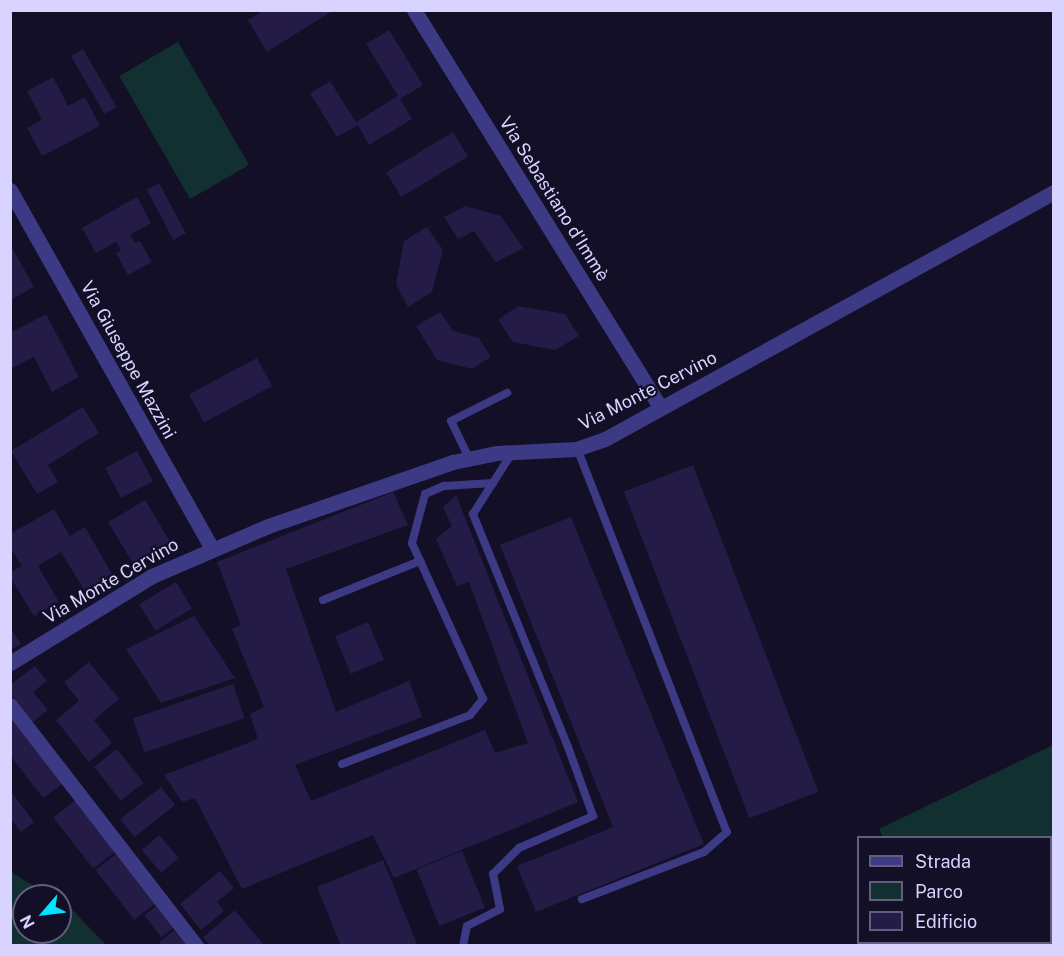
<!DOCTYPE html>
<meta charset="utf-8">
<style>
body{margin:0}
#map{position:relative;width:1064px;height:956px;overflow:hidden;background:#130f26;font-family:"Public Sans",sans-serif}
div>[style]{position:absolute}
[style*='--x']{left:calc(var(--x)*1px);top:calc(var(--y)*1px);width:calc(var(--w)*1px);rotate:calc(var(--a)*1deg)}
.green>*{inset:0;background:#12302f;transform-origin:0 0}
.building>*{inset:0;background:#241b47;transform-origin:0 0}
.service>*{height:8px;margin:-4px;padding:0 4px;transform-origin:4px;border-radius:4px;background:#3d3a85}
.minor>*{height:15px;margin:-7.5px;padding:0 7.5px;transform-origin:7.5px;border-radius:7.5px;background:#3d3a85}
.tertiary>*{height:15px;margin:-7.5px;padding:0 7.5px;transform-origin:7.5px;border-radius:7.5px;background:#3d3a85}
span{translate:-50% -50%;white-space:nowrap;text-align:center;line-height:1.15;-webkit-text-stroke:4.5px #130f26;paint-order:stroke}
.street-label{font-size:18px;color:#d9d4ff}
.frame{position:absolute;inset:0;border:12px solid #d9d4ff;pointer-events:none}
.legend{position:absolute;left:857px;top:836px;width:195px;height:108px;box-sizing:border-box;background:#130f26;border:2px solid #625e7d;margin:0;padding:8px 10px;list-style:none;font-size:18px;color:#d9d4ff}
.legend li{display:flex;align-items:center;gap:12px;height:30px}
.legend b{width:30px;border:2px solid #625e7d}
.north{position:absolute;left:12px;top:884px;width:60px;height:60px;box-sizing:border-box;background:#130f26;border:2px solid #625e7d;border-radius:50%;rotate:242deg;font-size:16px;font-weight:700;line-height:24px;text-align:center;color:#d9d4ff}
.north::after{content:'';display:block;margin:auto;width:21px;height:27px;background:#00e5ff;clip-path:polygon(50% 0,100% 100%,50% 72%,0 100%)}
</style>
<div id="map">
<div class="green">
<div style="left:178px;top:42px;width:142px;height:68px;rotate:60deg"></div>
<div style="clip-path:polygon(1053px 745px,1053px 945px,922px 945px,921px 943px,1050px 942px,1050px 838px,883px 837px,879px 829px)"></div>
<div style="clip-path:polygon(11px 872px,37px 888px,58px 896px,24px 896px,24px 932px,60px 932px,60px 897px,106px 945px,11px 945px)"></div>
</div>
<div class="building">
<div style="clip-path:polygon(264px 10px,334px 10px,267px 52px,248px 20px)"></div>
<div style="clip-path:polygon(389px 30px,423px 85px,400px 99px,412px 119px,369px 145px,358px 125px,337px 137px,310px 93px,330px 81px,356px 122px,398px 96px,366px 44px)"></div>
<div style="left:83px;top:49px;width:67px;height:14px;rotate:60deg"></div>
<div style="clip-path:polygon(53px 77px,68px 106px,85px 97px,100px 126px,42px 156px,27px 128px,42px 120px,27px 91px)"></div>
<div style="left:453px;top:132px;width:29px;height:78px;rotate:59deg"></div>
<div style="left:159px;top:183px;width:57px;height:14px;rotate:62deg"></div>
<div style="clip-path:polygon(137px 197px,151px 223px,130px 235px,135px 243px,140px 241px,152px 262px,128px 275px,116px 253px,121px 250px,116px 242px,96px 253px,82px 228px)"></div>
<div style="clip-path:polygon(465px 206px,501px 216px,523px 248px,496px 262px,474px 231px,458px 239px,444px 217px)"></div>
<div style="clip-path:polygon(427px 227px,443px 250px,432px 292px,408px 307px,396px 284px,404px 241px)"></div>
<div style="clip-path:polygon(10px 244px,34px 287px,10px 300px)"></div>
<div style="clip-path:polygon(518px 306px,565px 314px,579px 336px,555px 350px,513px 342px,498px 320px)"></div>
<div style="clip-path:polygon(440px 312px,453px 331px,479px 338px,491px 357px,472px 369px,437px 360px,416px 326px)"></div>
<div style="clip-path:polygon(46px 314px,79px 377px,52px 392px,34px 357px,10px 369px,10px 333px)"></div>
<div style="left:257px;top:358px;width:32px;height:77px;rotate:62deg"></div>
<div style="clip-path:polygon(83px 407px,99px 433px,48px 465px,58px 482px,37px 494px,11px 451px)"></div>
<div style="left:137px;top:451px;width:34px;height:36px;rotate:62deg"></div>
<div style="left:693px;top:465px;width:350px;height:74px;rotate:69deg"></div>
<div style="clip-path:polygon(393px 492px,408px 525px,286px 569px,336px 712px,409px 681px,422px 717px,295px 765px,311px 801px,485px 730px,495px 753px,528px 743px,469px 582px,457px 586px,436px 539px,452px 526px,443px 507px,456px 495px,578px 802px,394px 878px,373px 835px,242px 889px,195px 798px,182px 802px,164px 775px,258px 739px,250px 714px,264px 707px,232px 629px,241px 625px,217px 562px)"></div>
<div style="left:145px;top:500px;width:48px;height:43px;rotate:59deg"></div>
<div style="clip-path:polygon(54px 509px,70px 536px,85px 527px,112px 574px,85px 591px,61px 552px,38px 566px,59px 602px,34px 616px,10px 577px,10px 572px,22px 566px,10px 547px,10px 534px)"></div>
<div style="clip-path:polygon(571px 517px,704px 844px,536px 912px,517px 866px,613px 827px,500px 545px)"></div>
<div style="left:176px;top:582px;width:31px;height:43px;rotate:59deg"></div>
<div style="clip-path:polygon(194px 616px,235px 678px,161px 703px,126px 649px)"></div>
<div style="left:368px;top:622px;width:41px;height:36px;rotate:67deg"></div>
<div style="clip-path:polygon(10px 627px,21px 644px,10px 650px)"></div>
<div style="clip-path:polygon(89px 662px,119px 699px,94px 720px,112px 743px,89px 762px,56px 720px,79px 701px,64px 682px)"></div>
<div style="clip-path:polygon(35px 666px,47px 681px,33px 692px,48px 710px,33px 722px,10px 693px,10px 685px)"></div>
<div style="left:233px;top:684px;width:36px;height:106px;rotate:71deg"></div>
<div style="clip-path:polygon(10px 713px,65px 782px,43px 798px,10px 755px)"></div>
<div style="left:117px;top:749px;width:43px;height:29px;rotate:52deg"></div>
<div style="left:161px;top:787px;width:23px;height:52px;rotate:52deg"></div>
<div style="clip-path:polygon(10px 790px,34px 822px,21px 832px,10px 818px)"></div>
<div style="left:77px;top:799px;width:65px;height:30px;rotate:52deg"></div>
<div style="left:159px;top:835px;width:30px;height:23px;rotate:49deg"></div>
<div style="left:462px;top:851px;width:61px;height:49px;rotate:68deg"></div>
<div style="left:116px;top:854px;width:63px;height:26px;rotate:52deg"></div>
<div style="clip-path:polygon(383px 860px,418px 946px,341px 946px,317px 887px)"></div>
<div style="clip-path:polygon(220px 871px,234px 888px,217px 902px,224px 911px,201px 930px,180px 904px)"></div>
<div style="left:156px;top:906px;width:28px;height:15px;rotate:52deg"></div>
<div style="clip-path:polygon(235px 910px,263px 944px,261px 946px,210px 946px,203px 937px)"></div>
<div style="clip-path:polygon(174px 930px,187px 946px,162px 946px,159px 942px)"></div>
</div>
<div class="service">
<div style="--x:577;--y:448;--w:412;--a:68.7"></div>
<div style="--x:727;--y:832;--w:30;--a:139"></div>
<div style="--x:704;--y:852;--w:131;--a:158.9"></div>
<div style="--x:469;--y:458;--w:41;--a:-115.9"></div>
<div style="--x:451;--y:421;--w:63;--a:-26.6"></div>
<div style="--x:323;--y:600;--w:105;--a:-21.9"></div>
<div style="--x:342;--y:764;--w:137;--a:-20.9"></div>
<div style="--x:470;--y:715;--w:21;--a:-51"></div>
<div style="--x:483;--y:699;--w:171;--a:-114.5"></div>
<div style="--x:412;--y:543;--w:51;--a:-75.1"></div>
<div style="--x:425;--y:494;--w:21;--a:-23"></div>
<div style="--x:444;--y:486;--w:49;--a:-3.5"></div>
<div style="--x:463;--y:946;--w:20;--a:-79"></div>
<div style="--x:467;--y:926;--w:37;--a:-27"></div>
<div style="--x:500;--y:909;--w:36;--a:-101"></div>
<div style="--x:493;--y:874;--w:37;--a:-45"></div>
<div style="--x:519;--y:848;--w:81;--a:-23.4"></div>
<div style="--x:593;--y:816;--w:73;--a:-109.9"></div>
<div style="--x:568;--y:747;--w:252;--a:-112.2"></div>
<div style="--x:473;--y:514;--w:72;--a:-57.4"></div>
</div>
<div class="minor">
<div style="--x:414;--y:10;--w:468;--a:58.2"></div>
<div style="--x:10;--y:190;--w:411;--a:60.6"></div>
<div style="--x:10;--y:705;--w:304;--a:52.3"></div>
</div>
<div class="tertiary">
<div style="--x:10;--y:663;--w:167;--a:-31.5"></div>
<div style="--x:152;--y:576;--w:126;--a:-23.3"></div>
<div style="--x:268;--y:526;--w:196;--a:-19.1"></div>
<div style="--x:453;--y:462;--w:45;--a:-11.6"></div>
<div style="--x:497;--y:453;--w:79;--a:-2.9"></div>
<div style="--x:576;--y:449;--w:31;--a:-19"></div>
<div style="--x:605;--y:439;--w:512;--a:-28.82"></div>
</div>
<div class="street-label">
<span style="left:554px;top:199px;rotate:58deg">Via Sebastiano d'Immè</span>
<span style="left:128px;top:360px;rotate:61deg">Via Giuseppe Mazzini</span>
<span style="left:648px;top:391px;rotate:-27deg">Via Monte Cervino</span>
<span style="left:111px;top:581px;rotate:-30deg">Via Monte Cervino</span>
</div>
<div class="frame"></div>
<ul class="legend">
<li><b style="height:8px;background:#3d3a85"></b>Strada</li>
<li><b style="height:16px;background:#12302f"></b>Parco</li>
<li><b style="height:16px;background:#241b47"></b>Edificio</li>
</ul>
<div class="north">N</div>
</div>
